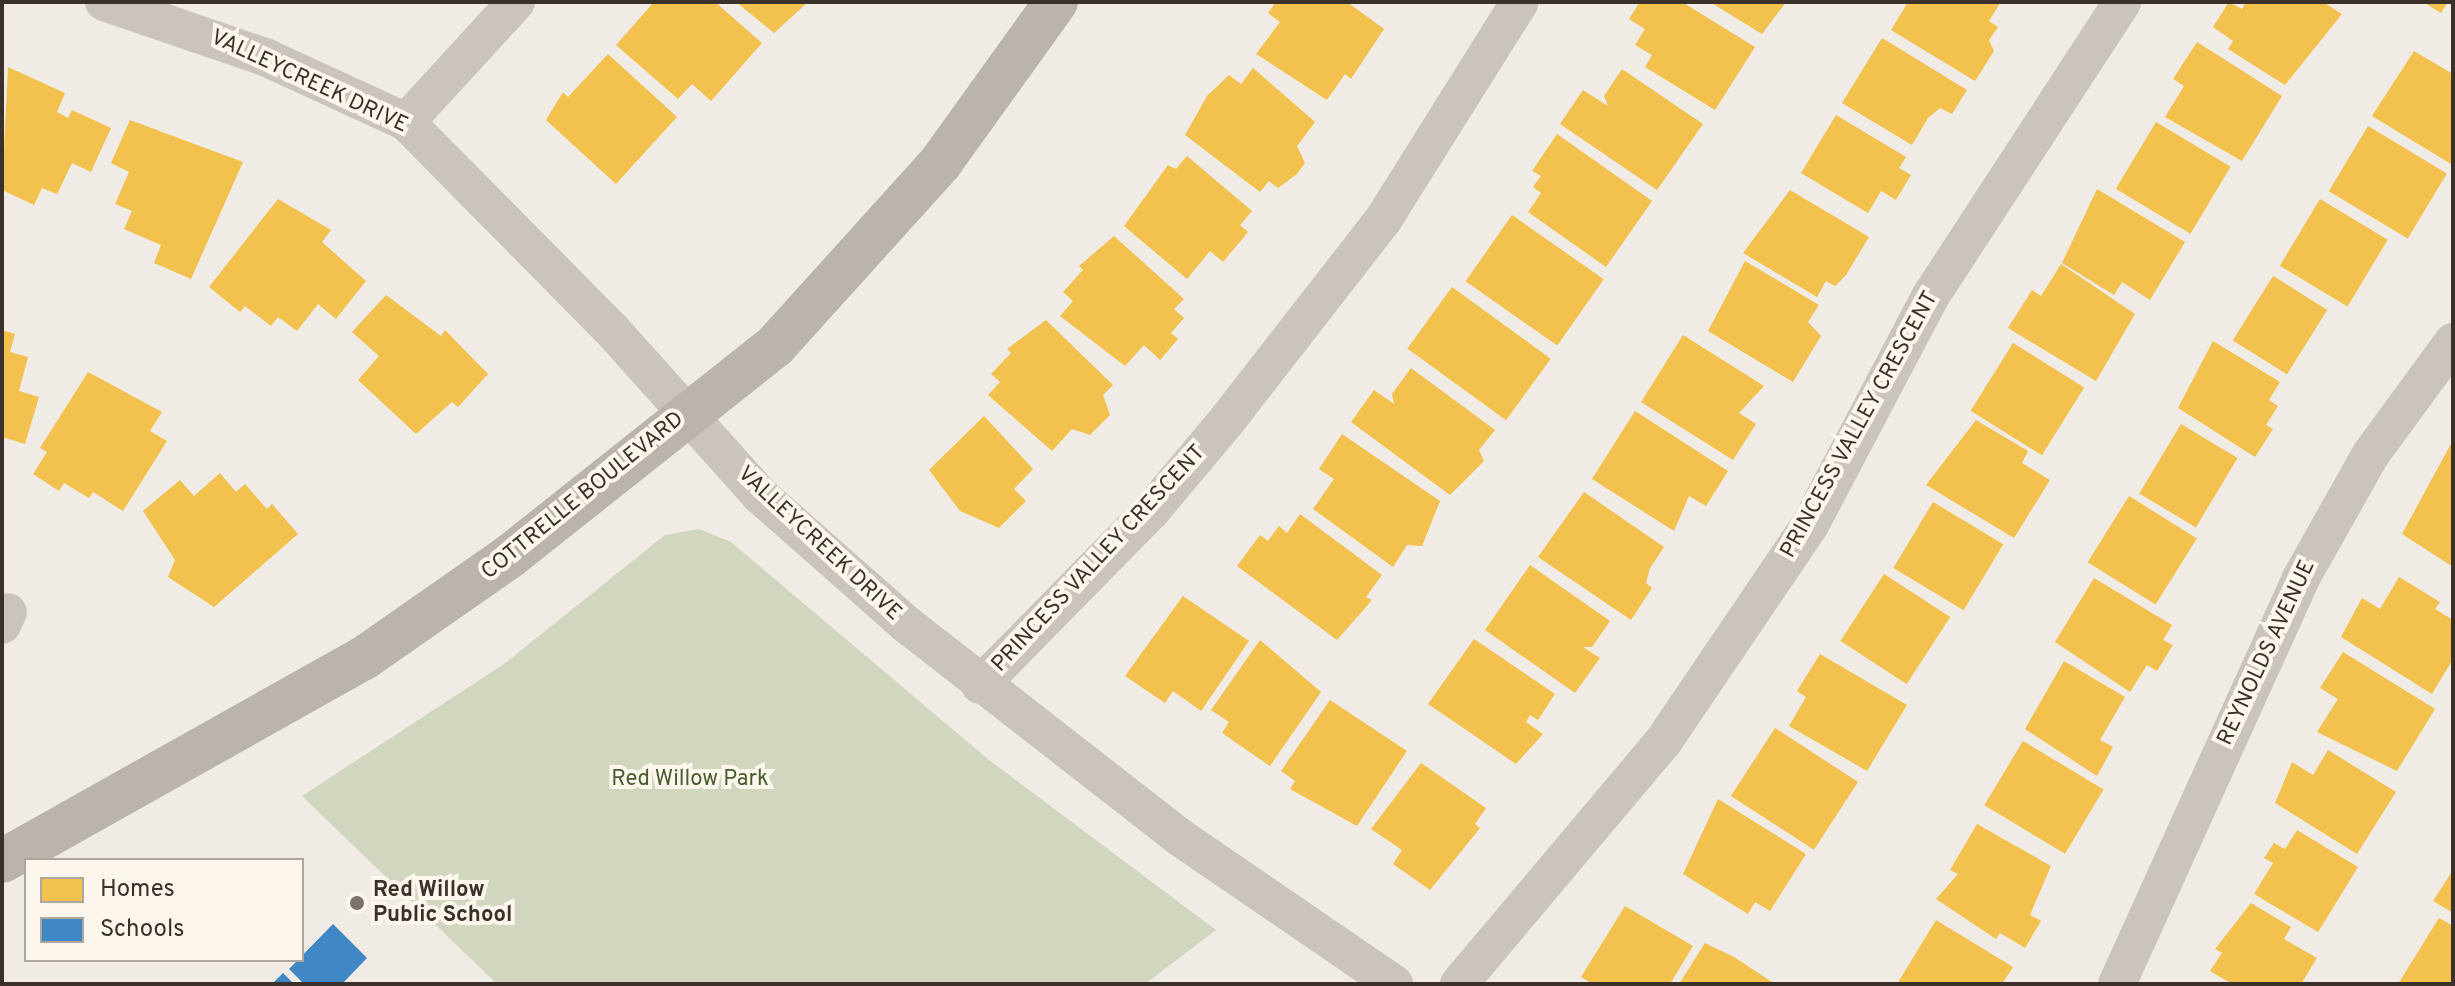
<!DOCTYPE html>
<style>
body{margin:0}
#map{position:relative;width:2455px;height:986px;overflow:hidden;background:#f0ebe5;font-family:Overpass,sans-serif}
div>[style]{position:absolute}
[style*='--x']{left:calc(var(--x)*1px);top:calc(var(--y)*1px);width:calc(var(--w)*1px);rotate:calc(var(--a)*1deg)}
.green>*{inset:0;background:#d0d7be}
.homes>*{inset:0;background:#f2c14e;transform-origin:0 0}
.schools>*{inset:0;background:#3f88c5}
.street>*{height:38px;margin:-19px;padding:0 19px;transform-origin:19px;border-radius:19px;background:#cac4bd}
.secondary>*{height:44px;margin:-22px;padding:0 22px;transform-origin:22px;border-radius:22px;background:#bab4ad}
.dots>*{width:22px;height:22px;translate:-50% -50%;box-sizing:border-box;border:4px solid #fcf6ed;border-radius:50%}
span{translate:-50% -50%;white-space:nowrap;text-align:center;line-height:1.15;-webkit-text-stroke:8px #fcf6ed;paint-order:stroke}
.street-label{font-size:22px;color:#3c312a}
.park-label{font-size:22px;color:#475c2c}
.poi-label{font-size:22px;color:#3c312a;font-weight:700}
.left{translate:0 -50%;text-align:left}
.frame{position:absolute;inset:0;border:4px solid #3c312a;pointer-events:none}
.legend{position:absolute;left:24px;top:858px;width:280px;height:104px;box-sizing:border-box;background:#fcf6ed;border:2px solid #afa79f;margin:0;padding:10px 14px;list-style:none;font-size:24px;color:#3c312a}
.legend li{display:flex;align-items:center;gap:16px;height:40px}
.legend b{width:40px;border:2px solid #afa79f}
</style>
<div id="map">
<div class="green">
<div style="clip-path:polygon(699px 529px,731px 542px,989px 760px,1216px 930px,1145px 984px,497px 984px,302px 796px,504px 664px,665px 535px)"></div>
</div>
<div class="homes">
<div style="clip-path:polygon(654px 2px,715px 2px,762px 43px,711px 101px,692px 84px,678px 99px,616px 45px)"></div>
<div style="clip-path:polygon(736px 2px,808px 2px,774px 33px)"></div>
<div style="clip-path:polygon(1276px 2px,1347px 2px,1384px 29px,1351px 79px,1345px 74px,1327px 100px,1256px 54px,1280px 22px,1268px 13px)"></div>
<div style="clip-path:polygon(1640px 2px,1682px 2px,1755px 47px,1715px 110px,1645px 67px,1652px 55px,1635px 45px,1645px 29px,1629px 19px)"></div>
<div style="clip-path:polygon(1710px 2px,1786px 2px,1762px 34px)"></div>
<div style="clip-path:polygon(1908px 2px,2000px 3px,1989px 21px,1998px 27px,1989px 40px,1994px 51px,1975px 81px,1891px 30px)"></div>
<div style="clip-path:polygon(2229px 2px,2242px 9px,2246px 2px,2323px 2px,2342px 14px,2285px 85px,2228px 49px,2233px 41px,2213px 27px)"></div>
<div style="clip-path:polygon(2423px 2px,2448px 2px,2441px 13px)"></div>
<div style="clip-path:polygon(1882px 38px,1967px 90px,1952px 114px,1940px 108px,1928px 118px,1912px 145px,1842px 103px)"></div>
<div style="clip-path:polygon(2197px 42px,2282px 96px,2242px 161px,2165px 117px,2184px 86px,2173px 79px)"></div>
<div style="clip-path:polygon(2414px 51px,2453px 74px,2451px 164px,2372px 116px)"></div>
<div style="clip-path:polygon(608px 54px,677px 117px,616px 184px,546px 120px,563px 92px,568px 97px)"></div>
<div style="clip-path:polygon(8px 67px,65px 93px,57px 112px,68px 118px,72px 110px,111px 128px,91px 172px,72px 163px,57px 194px,42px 188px,34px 205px,2px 190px)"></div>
<div style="clip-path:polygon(1253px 68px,1315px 122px,1297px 146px,1305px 163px,1297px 174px,1278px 188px,1269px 181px,1260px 192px,1185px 135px,1207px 96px,1229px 75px,1241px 84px)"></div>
<div style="clip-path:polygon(1622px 69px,1703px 124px,1657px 190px,1560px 124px,1583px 90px,1608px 106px,1604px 96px)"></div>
<div style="clip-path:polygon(1836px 115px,1906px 157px,1899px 168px,1911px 175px,1896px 200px,1881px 191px,1868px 213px,1801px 173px)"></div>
<div style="clip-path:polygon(130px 120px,243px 162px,191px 279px,154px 263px,161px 245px,124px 229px,132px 211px,115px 204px,129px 172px,111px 163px)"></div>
<div style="left:2156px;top:122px;width:87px;height:78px;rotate:31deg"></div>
<div style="left:2368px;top:126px;width:92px;height:76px;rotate:31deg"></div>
<div style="clip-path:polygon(1557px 134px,1652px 201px,1606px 267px,1528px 212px,1541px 193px,1533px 187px,1541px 176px,1532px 171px)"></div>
<div style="clip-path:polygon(1187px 156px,1252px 211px,1240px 225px,1248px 232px,1223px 262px,1210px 251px,1187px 279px,1124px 226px,1168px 165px,1176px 169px)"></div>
<div style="clip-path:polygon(2097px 189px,2185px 242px,2150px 300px,2122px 282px,2114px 295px,2062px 263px)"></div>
<div style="clip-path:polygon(1790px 190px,1869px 237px,1846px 275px,1835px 286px,1826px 281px,1817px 297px,1743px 253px)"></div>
<div style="clip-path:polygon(278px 199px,331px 230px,322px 242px,366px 281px,336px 319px,318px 304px,297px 331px,278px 317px,271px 326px,245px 306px,240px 312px,209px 287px)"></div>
<div style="left:2320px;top:199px;width:79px;height:78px;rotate:31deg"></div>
<div style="left:1512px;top:215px;width:112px;height:81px;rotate:35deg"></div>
<div style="clip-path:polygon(1114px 236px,1184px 299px,1174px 309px,1184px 318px,1171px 333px,1178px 339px,1160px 360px,1144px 345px,1125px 366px,1060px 316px,1073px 301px,1063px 292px,1083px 270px,1079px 266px)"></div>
<div style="clip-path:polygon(1745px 261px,1819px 305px,1808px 322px,1821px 336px,1793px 382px,1708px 331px)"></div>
<div style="clip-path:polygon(2061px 264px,2135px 314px,2096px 381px,2008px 328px,2032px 290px,2041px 296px)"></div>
<div style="left:2273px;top:276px;width:64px;height:76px;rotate:32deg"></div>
<div style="left:1452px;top:287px;width:122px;height:76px;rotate:36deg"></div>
<div style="clip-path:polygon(386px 295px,441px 336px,445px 330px,488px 374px,458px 407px,452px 402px,416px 434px,358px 380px,379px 356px,352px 332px)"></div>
<div style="clip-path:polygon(1046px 320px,1113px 385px,1103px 395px,1110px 415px,1090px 435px,1072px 429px,1052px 451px,988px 395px,1000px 382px,991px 374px,1011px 353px,1007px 349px)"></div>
<div style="clip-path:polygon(2px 330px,15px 334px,10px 352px,28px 357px,19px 391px,39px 397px,25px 444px,2px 437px)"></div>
<div style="clip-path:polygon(1683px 335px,1764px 386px,1739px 413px,1756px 424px,1733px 460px,1641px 402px)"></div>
<div style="clip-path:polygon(2213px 341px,2280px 382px,2269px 400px,2278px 406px,2266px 425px,2273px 429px,2255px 457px,2178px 408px)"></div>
<div style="left:2013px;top:343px;width:84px;height:80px;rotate:32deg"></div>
<div style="clip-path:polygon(1411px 368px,1495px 430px,1479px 450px,1484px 461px,1450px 495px,1351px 422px,1374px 390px,1394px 404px,1392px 394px)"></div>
<div style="clip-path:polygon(88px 372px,162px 412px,150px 431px,167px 441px,123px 511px,93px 492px,89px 498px,64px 483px,59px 491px,33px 474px,47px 452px,40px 448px)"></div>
<div style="clip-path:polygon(1635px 411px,1728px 471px,1706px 506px,1689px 496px,1674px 531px,1592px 479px)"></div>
<div style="clip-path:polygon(984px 416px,1033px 469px,1014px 489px,1026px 501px,999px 528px,960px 511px,929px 470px)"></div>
<div style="clip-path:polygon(1976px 420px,2028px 451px,2022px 463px,2050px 480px,2014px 538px,1926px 485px)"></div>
<div style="left:2181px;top:424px;width:66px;height:81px;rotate:31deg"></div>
<div style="clip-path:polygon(1342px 434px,1440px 501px,1422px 546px,1407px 545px,1393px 567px,1313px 509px,1334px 479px,1319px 469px)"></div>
<div style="clip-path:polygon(2453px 440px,2453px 567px,2402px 534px)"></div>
<div style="clip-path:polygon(220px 473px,236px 492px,245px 484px,267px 509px,272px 504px,298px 534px,214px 607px,168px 577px,175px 560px,143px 511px,180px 480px,194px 496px)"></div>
<div style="clip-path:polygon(1584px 492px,1664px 547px,1650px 568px,1646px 583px,1652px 588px,1631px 620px,1538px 557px)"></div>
<div style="left:2129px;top:496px;width:80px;height:78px;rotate:32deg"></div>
<div style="left:1933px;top:502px;width:82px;height:77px;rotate:31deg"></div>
<div style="clip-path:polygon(1300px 514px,1382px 575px,1366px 597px,1372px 600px,1337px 640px,1237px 566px,1260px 535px,1268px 541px,1279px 526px,1287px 533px)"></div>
<div style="clip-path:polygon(1530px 565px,1610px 621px,1592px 647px,1583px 647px,1600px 658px,1575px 693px,1485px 630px)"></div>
<div style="left:1884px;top:574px;width:79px;height:80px;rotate:33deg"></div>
<div style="clip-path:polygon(2399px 577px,2440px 602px,2435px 609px,2453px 620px,2453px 659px,2432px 694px,2341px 637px,2362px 598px,2380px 609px)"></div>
<div style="clip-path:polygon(2094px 578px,2172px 625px,2163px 640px,2173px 645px,2157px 671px,2147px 665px,2130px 692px,2055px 642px)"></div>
<div style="clip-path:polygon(1183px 596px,1249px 641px,1201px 711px,1173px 691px,1165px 703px,1125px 676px)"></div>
<div style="clip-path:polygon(1474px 639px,1555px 694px,1538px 720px,1530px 715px,1526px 722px,1543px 734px,1516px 764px,1428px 704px)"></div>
<div style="clip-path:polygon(1260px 640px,1321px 692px,1270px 766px,1222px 733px,1229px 722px,1211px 710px)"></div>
<div style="clip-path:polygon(2343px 652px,2435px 709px,2397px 771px,2317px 732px,2338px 699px,2320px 688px)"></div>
<div style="clip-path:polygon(1820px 654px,1907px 705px,1867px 771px,1789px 726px,1806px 697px,1797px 691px)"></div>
<div style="clip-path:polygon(2064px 661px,2125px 697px,2100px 740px,2113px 747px,2097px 776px,2025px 729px)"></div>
<div style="clip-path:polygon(1330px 700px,1407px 751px,1357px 826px,1290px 789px,1295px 781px,1281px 771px)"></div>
<div style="left:1775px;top:728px;width:99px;height:81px;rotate:33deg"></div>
<div style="left:2023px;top:741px;width:94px;height:75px;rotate:31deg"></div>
<div style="clip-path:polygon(2328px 750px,2396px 792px,2357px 854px,2275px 803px,2292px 762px,2313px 775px)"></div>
<div style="clip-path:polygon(1421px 763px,1486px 808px,1475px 824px,1480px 828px,1430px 890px,1393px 864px,1402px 850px,1371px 829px)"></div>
<div style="clip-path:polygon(1718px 799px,1806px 854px,1770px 911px,1755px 902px,1748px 914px,1683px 874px)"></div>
<div style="clip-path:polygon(1977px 824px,2051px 866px,2030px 915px,2041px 921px,2025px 948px,2000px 933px,1996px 939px,1936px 899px,1958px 874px,1950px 870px)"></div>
<div style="clip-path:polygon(2297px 830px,2358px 867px,2318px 932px,2254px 894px,2273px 863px,2264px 858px,2274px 843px,2285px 849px)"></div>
<div style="clip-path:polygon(2453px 870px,2453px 913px,2433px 901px)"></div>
<div style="clip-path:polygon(2251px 903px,2291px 927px,2284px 939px,2317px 958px,2301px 984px,2232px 984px,2210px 971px,2222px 953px,2215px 949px)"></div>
<div style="clip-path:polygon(1625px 906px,1693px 946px,1670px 984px,1593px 984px,1581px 977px)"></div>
<div style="clip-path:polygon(2439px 918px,2453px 926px,2453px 984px,2398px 984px)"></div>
<div style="clip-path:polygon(1936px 920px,2013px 967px,2002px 984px,1897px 984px)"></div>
<div style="clip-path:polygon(1705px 943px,1734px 957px,1775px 984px,1679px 984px)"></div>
</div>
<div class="schools">
<div style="clip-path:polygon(333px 924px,367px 958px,342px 984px,304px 984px,289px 969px)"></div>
<div style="clip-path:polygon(283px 973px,294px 984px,272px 984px)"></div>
</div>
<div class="street">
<div style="--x:104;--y:2;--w:170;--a:18.9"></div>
<div style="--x:265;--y:57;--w:155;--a:24.7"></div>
<div style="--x:406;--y:122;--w:291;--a:45.3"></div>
<div style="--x:611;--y:329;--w:224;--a:48.1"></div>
<div style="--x:761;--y:496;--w:193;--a:41.4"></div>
<div style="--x:906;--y:624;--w:345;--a:37.9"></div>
<div style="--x:1178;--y:836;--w:262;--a:34.4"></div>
<div style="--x:406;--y:122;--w:163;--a:-47.5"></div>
<div style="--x:2;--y:625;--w:14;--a:-65"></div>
<div style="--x:980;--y:685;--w:245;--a:-45.5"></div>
<div style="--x:1152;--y:510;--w:119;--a:-50.1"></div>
<div style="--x:1228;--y:419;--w:252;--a:-52.1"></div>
<div style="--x:1383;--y:220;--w:257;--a:-57.9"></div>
<div style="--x:1459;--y:984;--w:317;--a:-49.9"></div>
<div style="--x:1663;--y:742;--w:264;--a:-55.9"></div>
<div style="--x:1811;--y:523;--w:255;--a:-62.2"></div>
<div style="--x:1930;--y:297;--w:352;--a:-56.9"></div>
<div style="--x:2117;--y:984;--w:446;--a:-65.6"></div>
<div style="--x:2301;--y:578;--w:142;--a:-60.6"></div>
<div style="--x:2371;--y:454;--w:139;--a:-53.8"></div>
</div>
<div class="secondary">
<div style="--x:2;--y:861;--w:415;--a:-29.3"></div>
<div style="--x:364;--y:658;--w:178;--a:-34.9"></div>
<div style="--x:510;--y:556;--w:338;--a:-38.4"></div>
<div style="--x:775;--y:346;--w:248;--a:-47.9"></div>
<div style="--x:941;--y:162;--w:197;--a:-54.3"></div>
</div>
<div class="dots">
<div style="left:357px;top:903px;background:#7b726b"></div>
</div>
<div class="street-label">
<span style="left:309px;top:82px;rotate:25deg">VALLEYCREEK DRIVE</span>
<span style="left:1860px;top:425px;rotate:-61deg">PRINCESS VALLEY CRESCENT</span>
<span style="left:583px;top:496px;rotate:-39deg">COTTRELLE BOULEVARD</span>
<span style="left:819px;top:544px;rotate:43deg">VALLEYCREEK DRIVE</span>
<span style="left:1099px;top:559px;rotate:-47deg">PRINCESS VALLEY CRESCENT</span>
<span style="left:2267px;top:653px;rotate:-65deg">REYNOLDS AVENUE</span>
</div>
<div class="park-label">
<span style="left:690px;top:780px">Red Willow Park</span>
</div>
<div class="poi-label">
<span class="left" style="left:373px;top:903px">Red Willow<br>Public School</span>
</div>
<div class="frame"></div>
<ul class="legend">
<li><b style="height:22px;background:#f2c14e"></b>Homes</li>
<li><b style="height:22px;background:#3f88c5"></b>Schools</li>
</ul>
</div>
